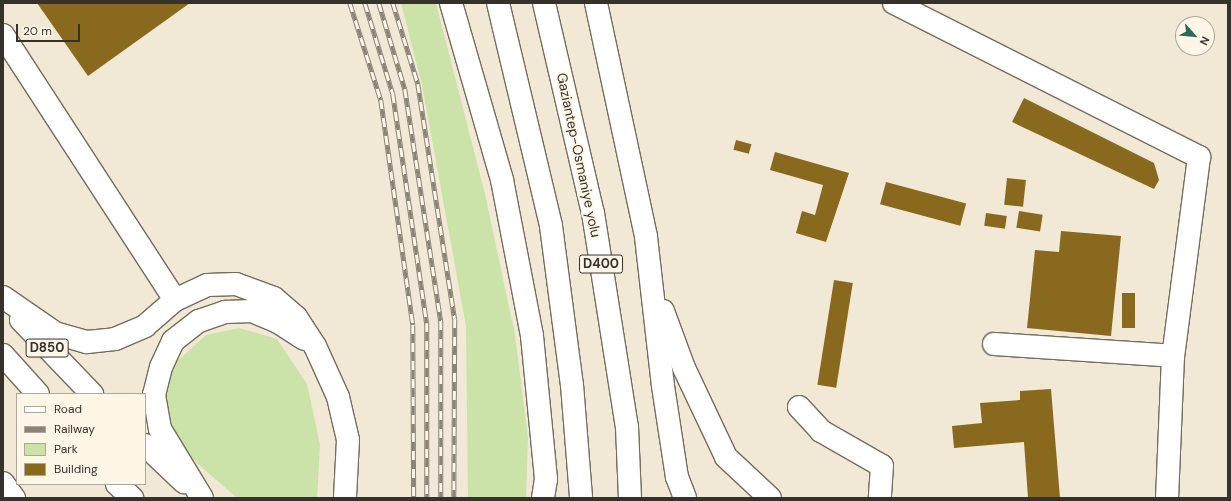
<!DOCTYPE html>
<style>
body{margin:0}
#map{position:relative;width:1231px;height:501px;overflow:hidden;background:#f2e8d6;font-family:"DM Sans",sans-serif}
div>[style]{position:absolute}
[style*='--x']{left:calc(var(--x)*1px);top:calc(var(--y)*1px);width:calc(var(--w)*1px);rotate:calc(var(--a)*1deg)}
.green>*{inset:0;background:#cbe2a8}
.building>*{inset:0;background:#89691d;transform-origin:0 0}
.roads{filter:drop-shadow(1px 0 #756d5c) drop-shadow(-1px 0 #756d5c) drop-shadow(0 1px #756d5c) drop-shadow(0 -1px #756d5c)}
.minor>*{height:22px;margin:-11px;padding:0 11px;transform-origin:11px;border-radius:11px;background:#fff}
.highway>*{height:22px;margin:-11px;padding:0 11px;transform-origin:11px;border-radius:11px;background:#fff}
.rail>*{height:4.5px;margin-top:-2.25px;transform-origin:0;background:repeating-linear-gradient(90deg,#fef6e7 0 9px,#8a8478 0 18px);box-sizing:border-box;border-block:1px solid #8a8478}
span{translate:-50% -50%;white-space:nowrap;text-align:center;line-height:1.15;-webkit-text-stroke:4px #fef6e7;paint-order:stroke}
.shield-label span{padding:1px 3px;background:#fef6e7;border:1px solid;border-radius:3px;-webkit-text-stroke-width:0}
.shield-label{font-size:13px;color:#36322b;font-weight:700}
.street-label{font-size:14px;color:#36322b}
.frame{position:absolute;inset:0;border:4px solid #36322b;pointer-events:none}
.legend{position:absolute;left:16px;top:393px;width:130px;height:92px;box-sizing:border-box;background:#fef6e7;border:1px solid #aea89c;margin:0;padding:5px 7px;list-style:none;font-size:12px;color:#36322b}
.legend li{display:flex;align-items:center;gap:8px;height:20px}
.legend b{width:20px;border:1px solid #aea89c}
.north{position:absolute;left:1175px;top:16px;width:40px;height:40px;box-sizing:border-box;background:#fef6e7;border:1px solid #aea89c;border-radius:50%;rotate:117deg;font-size:11px;font-weight:700;line-height:16px;text-align:center;color:#36322b}
.north::after{content:'';display:block;margin:auto;width:14px;height:18px;background:#2d6a55;clip-path:polygon(50% 0,100% 100%,50% 72%,0 100%)}
.scale{position:absolute;left:16px;top:24px;width:64px;height:18px;box-sizing:border-box;border:2px solid #36322b;border-top:0;padding-left:5px;font-size:12px;line-height:14px;white-space:nowrap;color:#36322b;-webkit-text-stroke:3px #fef6e7;paint-order:stroke}
</style>
<div id="map">
<div class="green">
<div style="clip-path:polygon(401px 3px,436px 3px,485px 194px,515px 335px,528px 438px,526px 498px,468px 498px,466px 326px,422px 85px)"></div>
<div style="clip-path:polygon(239px 328px,277px 339px,307px 384px,320px 445px,317px 498px,237px 498px,182px 450px,163px 402px,175px 363px,206px 335px)"></div>
</div>
<div class="building">
<div style="clip-path:polygon(37px 3px,190px 3px,88px 76px)"></div>
<div style="clip-path:polygon(1024px 98px,1154px 163px,1159px 180px,1154px 189px,1012px 122px)"></div>
<div style="left:736px;top:140px;width:16px;height:10px;rotate:15deg"></div>
<div style="clip-path:polygon(775px 152px,849px 173px,826px 242px,796px 233px,802px 211px,815px 215px,823px 185px,770px 170px)"></div>
<div style="left:1007px;top:178px;width:19px;height:27px;rotate:6deg"></div>
<div style="left:886px;top:182px;width:83px;height:23px;rotate:15deg"></div>
<div style="left:1019px;top:211px;width:24px;height:17px;rotate:9deg"></div>
<div style="left:986px;top:213px;width:21px;height:13px;rotate:8deg"></div>
<div style="clip-path:polygon(1061px 231px,1121px 236px,1111px 336px,1027px 328px,1035px 250px,1059px 252px)"></div>
<div style="left:834px;top:280px;width:19px;height:106px;rotate:9deg"></div>
<div style="left:1122px;top:293px;width:13px;height:35px"></div>
<div style="clip-path:polygon(1051px 389px,1060px 498px,1028px 498px,1024px 442px,954px 448px,952px 426px,982px 423px,980px 403px,1020px 400px,1020px 391px)"></div>
</div>
<div class="roads">
<div class="minor">
<div style="--x:894;--y:3;--w:342;--a:26.8"></div>
<div style="--x:1199;--y:157;--w:201;--a:97.4"></div>
<div style="--x:1173;--y:356;--w:142;--a:92.4"></div>
<div style="--x:3;--y:35;--w:316;--a:57"></div>
<div style="--x:994;--y:344;--w:179;--a:3.8"></div>
<div style="--x:799;--y:407;--w:33;--a:47"></div>
<div style="--x:821;--y:431;--w:70;--a:29.8"></div>
<div style="--x:882;--y:466;--w:32;--a:94"></div>
<div style="--x:3;--y:483;--w:19;--a:54"></div>
</div>
<div class="highway">
<div style="--x:451;--y:3;--w:184;--a:73.9"></div>
<div style="--x:502;--y:180;--w:159;--a:79.1"></div>
<div style="--x:532;--y:336;--w:144;--a:84.4"></div>
<div style="--x:546;--y:479;--w:19;--a:99"></div>
<div style="--x:498;--y:3;--w:229;--a:76.6"></div>
<div style="--x:551;--y:226;--w:160;--a:82.5"></div>
<div style="--x:572;--y:385;--w:113;--a:85.4"></div>
<div style="--x:544;--y:3;--w:216;--a:76.9"></div>
<div style="--x:593;--y:213;--w:217;--a:81"></div>
<div style="--x:627;--y:427;--w:71;--a:87.6"></div>
<div style="--x:596;--y:3;--w:239;--a:77.9"></div>
<div style="--x:646;--y:237;--w:150;--a:83.5"></div>
<div style="--x:663;--y:386;--w:92;--a:81.3"></div>
<div style="--x:677;--y:477;--w:22;--a:69"></div>
<div style="--x:3;--y:297;--w:63;--a:34.7"></div>
<div style="--x:55;--y:333;--w:33;--a:16"></div>
<div style="--x:87;--y:342;--w:28;--a:-6"></div>
<div style="--x:115;--y:339;--w:33;--a:-23"></div>
<div style="--x:145;--y:326;--w:40;--a:-41"></div>
<div style="--x:175;--y:300;--w:35;--a:-25"></div>
<div style="--x:207;--y:285;--w:29;--a:-2"></div>
<div style="--x:236;--y:284;--w:40;--a:20.2"></div>
<div style="--x:274;--y:298;--w:29;--a:41"></div>
<div style="--x:296;--y:317;--w:35;--a:57"></div>
<div style="--x:315;--y:346;--w:56;--a:65.7"></div>
<div style="--x:338;--y:397;--w:44;--a:76.9"></div>
<div style="--x:348;--y:440;--w:58;--a:93"></div>
<div style="--x:663;--y:311;--w:61;--a:69.8"></div>
<div style="--x:684;--y:368;--w:98;--a:64.7"></div>
<div style="--x:726;--y:457;--w:60;--a:43"></div>
<div style="--x:21;--y:320;--w:103;--a:46.2"></div>
<div style="--x:3;--y:355;--w:52;--a:48.1"></div>
<div style="--x:145;--y:445;--w:54;--a:43.5"></div>
<div style="--x:117;--y:484;--w:21;--a:43"></div>
<div style="--x:202;--y:498;--w:81;--a:-121.3"></div>
<div style="--x:160;--y:429;--w:35;--a:-100"></div>
<div style="--x:154;--y:395;--w:29;--a:-76"></div>
<div style="--x:161;--y:367;--w:29;--a:-65"></div>
<div style="--x:173;--y:341;--w:33;--a:-38"></div>
<div style="--x:199;--y:321;--w:28;--a:-19"></div>
<div style="--x:225;--y:312;--w:27;--a:-2"></div>
<div style="--x:252;--y:311;--w:28;--a:23"></div>
<div style="--x:278;--y:322;--w:31;--a:33"></div>
</div>
</div>
<div class="rail">
<div style="--x:350;--y:3;--w:102;--a:72.3"></div>
<div style="--x:381;--y:100;--w:227;--a:81.9"></div>
<div style="--x:413;--y:325;--w:173;--a:89.7"></div>
<div style="--x:365;--y:3;--w:95;--a:72.9"></div>
<div style="--x:393;--y:94;--w:232;--a:81.6"></div>
<div style="--x:427;--y:323;--w:175;--a:90"></div>
<div style="--x:379;--y:3;--w:90;--a:73.2"></div>
<div style="--x:405;--y:89;--w:235;--a:81.2"></div>
<div style="--x:441;--y:321;--w:177;--a:90"></div>
<div style="--x:393;--y:3;--w:85;--a:72.8"></div>
<div style="--x:418;--y:84;--w:238;--a:81.1"></div>
<div style="--x:455;--y:319;--w:179;--a:90.3"></div>
</div>
<div class="shield-label">
<span style="left:601px;top:264px">D400</span>
<span style="left:47px;top:348px">D850</span>
</div>
<div class="street-label">
<span style="left:579px;top:155px;rotate:78deg">Gaziantep-Osmaniye yolu</span>
</div>
<div class="frame"></div>
<ul class="legend">
<li><b style="height:5px;background:#fff"></b>Road</li>
<li><b style="height:5px;background:#8a8478"></b>Railway</li>
<li><b style="height:11px;background:#cbe2a8"></b>Park</li>
<li><b style="height:11px;background:#89691d"></b>Building</li>
</ul>
<div class="north">N</div>
<div class="scale">20 m</div>
</div>
